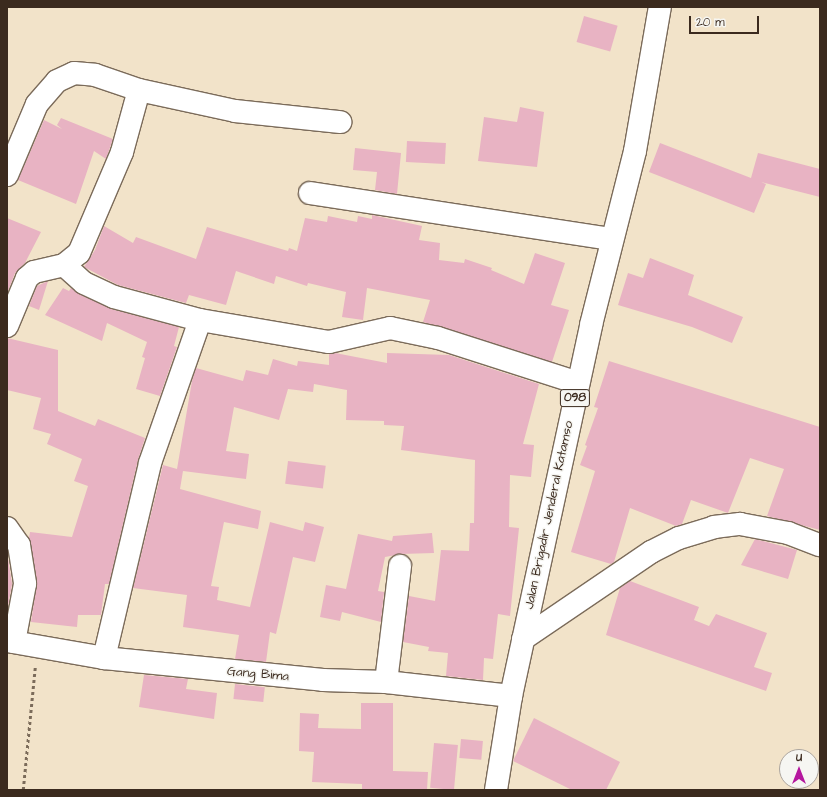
<!DOCTYPE html>
<style>
body{margin:0}
#map{position:relative;width:827px;height:797px;overflow:hidden;background:#f2e3c9;font-family:"Architects Daughter",sans-serif}
div>[style]{position:absolute}
[style*='--x']{left:calc(var(--x)*1px);top:calc(var(--y)*1px);width:calc(var(--w)*1px);rotate:calc(var(--a)*1deg)}
.building>*{inset:0;background:#e8b3c3;transform-origin:0 0}
.path>*{height:2.5px;margin-top:-1.25px;transform-origin:0;background:repeating-linear-gradient(90deg,#7b6b5a 0 3px,transparent 0 6px)}
.roads{filter:drop-shadow(1px 0 #7b6b5a) drop-shadow(-1px 0 #7b6b5a) drop-shadow(0 1px #7b6b5a) drop-shadow(0 -1px #7b6b5a)}
.minor>*{height:22px;margin:-11px;padding:0 11px;transform-origin:11px;border-radius:11px;background:#fff}
.major>*{height:22px;margin:-11px;padding:0 11px;transform-origin:11px;border-radius:11px;background:#fff}
span{translate:-50% -50%;white-space:nowrap;text-align:center;line-height:1.15;-webkit-text-stroke:3px #f6f6f2;paint-order:stroke}
.shield-label span{padding:1px 3px;background:#f6f6f2;border:1px solid;border-radius:3px;-webkit-text-stroke-width:0}
.shield-label{font-size:12px;color:#3b2a1e;font-weight:700}
.street-label{font-size:13px;color:#3b2a1e}
.frame{position:absolute;inset:0;border:8px solid #3b2a1e;pointer-events:none}
.north{position:absolute;left:779px;top:749px;width:40px;height:40px;box-sizing:border-box;background:#f6f6f2;border:1px solid #aba49d;border-radius:50%;rotate:0deg;font-size:11px;font-weight:700;line-height:16px;text-align:center;color:#3b2a1e}
.north::after{content:'';display:block;margin:auto;width:14px;height:18px;background:#b5179e;clip-path:polygon(50% 0,100% 100%,50% 72%,0 100%)}
.scale{position:absolute;left:689px;top:16px;width:70px;height:18px;box-sizing:border-box;border:2px solid #3b2a1e;border-top:0;padding-left:5px;font-size:12px;line-height:14px;white-space:nowrap;color:#3b2a1e;-webkit-text-stroke:3px #f6f6f2;paint-order:stroke}
</style>
<div id="map">
<div class="building">
<div style="left:584px;top:16px;width:35px;height:27px;rotate:16deg"></div>
<div style="clip-path:polygon(520px 107px,544px 112px,537px 167px,478px 161px,484px 117px,517px 122px)"></div>
<div style="clip-path:polygon(61px 118px,113px 139px,106px 159px,94px 151px,76px 204px,18px 180px,44px 120px,62px 129px,57px 125px)"></div>
<div style="left:407px;top:141px;width:39px;height:21px;rotate:3deg"></div>
<div style="clip-path:polygon(660px 143px,751px 178px,758px 153px,820px 169px,820px 197px,761px 182px,766px 184px,754px 213px,649px 172px)"></div>
<div style="clip-path:polygon(355px 148px,401px 153px,397px 194px,375px 190px,377px 172px,353px 170px)"></div>
<div style="clip-path:polygon(372px 215px,422px 226px,419px 240px,440px 243px,439px 260px,464px 263px,465px 259px,492px 268px,491px 270px,524px 284px,535px 253px,565px 263px,551px 305px,569px 310px,552px 362px,423px 322px,430px 300px,367px 288px,363px 320px,342px 317px,346px 292px,308px 283px,307px 286px,276px 276px,274px 284px,236px 271px,226px 305px,189px 295px,186px 303px,118px 285px,84px 267px,95px 250px,104px 226px,133px 243px,136px 237px,196px 259px,207px 227px,288px 251px,289px 248px,297px 251px,305px 218px,327px 222px,328px 216px,357px 222px,358px 216px,372px 219px)"></div>
<div style="clip-path:polygon(7px 218px,41px 232px,25px 263px,15px 273px,7px 294px)"></div>
<div style="clip-path:polygon(650px 258px,694px 275px,688px 295px,743px 317px,732px 343px,692px 327px,618px 305px,628px 273px,643px 278px)"></div>
<div style="clip-path:polygon(48px 281px,39px 310px,29px 306px,37px 286px)"></div>
<div style="clip-path:polygon(63px 288px,69px 291px,71px 288px,111px 309px,179px 327px,174px 346px,177px 347px,160px 396px,136px 389px,145px 358px,142px 357px,147px 342px,107px 323px,102px 341px,45px 315px)"></div>
<div style="clip-path:polygon(7px 338px,58px 350px,58px 411px,95px 426px,98px 419px,145px 438px,138px 460px,109px 584px,105px 584px,101px 615px,78px 615px,77px 627px,31px 622px,37px 582px,29px 538px,30px 532px,72px 537px,88px 486px,74px 481px,82px 459px,47px 444px,51px 434px,33px 429px,41px 398px,7px 390px)"></div>
<div style="clip-path:polygon(335px 353px,387px 363px,387px 353px,449px 355px,539px 384px,523px 444px,534px 445px,531px 477px,510px 475px,509px 527px,519px 528px,510px 616px,498px 614px,493px 659px,484px 658px,483px 680px,446px 676px,448px 653px,428px 651px,429px 647px,403px 642px,409px 596px,435px 601px,441px 550px,469px 551px,470px 523px,474px 523px,475px 460px,401px 450px,404px 426px,384px 425px,384px 421px,346px 420px,347px 390px,314px 384px,313px 392px,288px 389px,279px 420px,234px 407px,226px 451px,249px 454px,246px 479px,183px 471px,180px 489px,261px 511px,258px 529px,224px 522px,211px 586px,219px 587px,217px 600px,250px 607px,270px 522px,303px 531px,305px 522px,324px 527px,315px 562px,293px 557px,276px 634px,270px 632px,266px 662px,235px 659px,239px 635px,183px 627px,187px 595px,133px 588px,163px 465px,177px 469px,192px 381px,196px 368px,243px 381px,246px 370px,268px 375px,273px 359px,297px 366px,298px 361px,329px 365px,329px 354px)"></div>
<div style="clip-path:polygon(609px 361px,820px 427px,820px 530px,767px 516px,784px 469px,750px 458px,728px 513px,691px 500px,682px 524px,676px 526px,630px 508px,614px 562px,611px 564px,571px 552px,595px 471px,580px 465px,587px 446px,585px 445px,598px 408px,594px 407px)"></div>
<div style="left:288px;top:461px;width:38px;height:23px;rotate:7deg"></div>
<div style="clip-path:polygon(432px 533px,434px 553px,401px 554px,385px 557px,378px 591px,384px 592px,381px 622px,342px 612px,340px 621px,320px 617px,326px 585px,346px 589px,358px 534px,392px 541px,393px 536px)"></div>
<div style="clip-path:polygon(755px 539px,797px 550px,788px 579px,741px 565px)"></div>
<div style="clip-path:polygon(7px 552px,12px 584px,7px 612px)"></div>
<div style="clip-path:polygon(630px 581px,699px 607px,694px 620px,709px 626px,716px 614px,767px 633px,754px 667px,772px 673px,766px 691px,606px 635px,620px 588px)"></div>
<div style="clip-path:polygon(144px 675px,188px 679px,186px 689px,217px 693px,214px 719px,139px 707px)"></div>
<div style="left:235px;top:684px;width:30px;height:15px;rotate:6deg"></div>
<div style="clip-path:polygon(361px 703px,393px 703px,393px 771px,428px 772px,427px 790px,362px 789px,362px 784px,312px 782px,314px 752px,299px 751px,300px 713px,319px 714px,318px 728px,361px 729px)"></div>
<div style="clip-path:polygon(534px 718px,620px 762px,606px 790px,572px 790px,513px 761px)"></div>
<div style="left:461px;top:739px;width:22px;height:19px;rotate:5deg"></div>
<div style="left:434px;top:743px;width:24px;height:45px;rotate:5deg"></div>
</div>
<div class="path">
<div style="--x:23;--y:790;--w:123;--a:-84.4"></div>
</div>
<div class="roads">
<div class="minor">
<div style="--x:7;--y:175;--w:77;--a:-67.1"></div>
<div style="--x:37;--y:104;--w:30;--a:-49"></div>
<div style="--x:57;--y:81;--w:19;--a:-25"></div>
<div style="--x:74;--y:73;--w:21;--a:5"></div>
<div style="--x:95;--y:75;--w:46;--a:18.8"></div>
<div style="--x:139;--y:90;--w:98;--a:12.3"></div>
<div style="--x:235;--y:111;--w:106;--a:6"></div>
<div style="--x:310;--y:193;--w:304;--a:8.7"></div>
<div style="--x:64;--y:265;--w:27;--a:42"></div>
<div style="--x:84;--y:283;--w:33;--a:25"></div>
<div style="--x:114;--y:297;--w:89;--a:15"></div>
<div style="--x:200;--y:320;--w:131;--a:9.7"></div>
<div style="--x:329;--y:342;--w:63;--a:-12.9"></div>
<div style="--x:390;--y:328;--w:49;--a:11.8"></div>
<div style="--x:438;--y:338;--w:147;--a:17.8"></div>
<div style="--x:7;--y:326;--w:52;--a:-67.4"></div>
<div style="--x:27;--y:278;--w:9;--a:-41"></div>
<div style="--x:34;--y:272;--w:31;--a:-13"></div>
<div style="--x:64;--y:265;--w:19;--a:-39"></div>
<div style="--x:79;--y:253;--w:110;--a:-66.9"></div>
<div style="--x:122;--y:152;--w:64;--a:-74.7"></div>
<div style="--x:7;--y:528;--w:21;--a:55"></div>
<div style="--x:19;--y:545;--w:39;--a:81"></div>
<div style="--x:25;--y:584;--w:59;--a:100.7"></div>
<div style="--x:523;--y:639;--w:155;--a:-34.2"></div>
<div style="--x:651;--y:552;--w:31;--a:-27"></div>
<div style="--x:679;--y:538;--w:37;--a:-17"></div>
<div style="--x:714;--y:527;--w:26;--a:-7"></div>
<div style="--x:740;--y:524;--w:49;--a:10.6"></div>
<div style="--x:788;--y:533;--w:34;--a:21"></div>
<div style="--x:7;--y:641;--w:98;--a:9.9"></div>
<div style="--x:104;--y:658;--w:220;--a:5.7"></div>
<div style="--x:323;--y:680;--w:63;--a:1.8"></div>
<div style="--x:386;--y:682;--w:126;--a:6.4"></div>
<div style="--x:104;--y:658;--w:200;--a:-76.7"></div>
<div style="--x:150;--y:463;--w:151;--a:-70.7"></div>
<div style="--x:386;--y:682;--w:117;--a:-83.1"></div>
</div>
<div class="major">
<div style="--x:496;--y:790;--w:95;--a:-80.9"></div>
<div style="--x:511;--y:696;--w:380;--a:-77.8"></div>
<div style="--x:591;--y:325;--w:179;--a:-75.8"></div>
<div style="--x:635;--y:151;--w:146;--a:-80.2"></div>
</div>
</div>
<div class="shield-label">
<span style="left:575px;top:398px">098</span>
</div>
<div class="street-label">
<span style="left:549px;top:515px;rotate:-78deg">Jalan Brigadir Jenderal Katamso</span>
<span style="left:258px;top:674px;rotate:5deg">Gang Bima</span>
</div>
<div class="frame"></div>
<div class="north">U</div>
<div class="scale">20 m</div>
</div>
